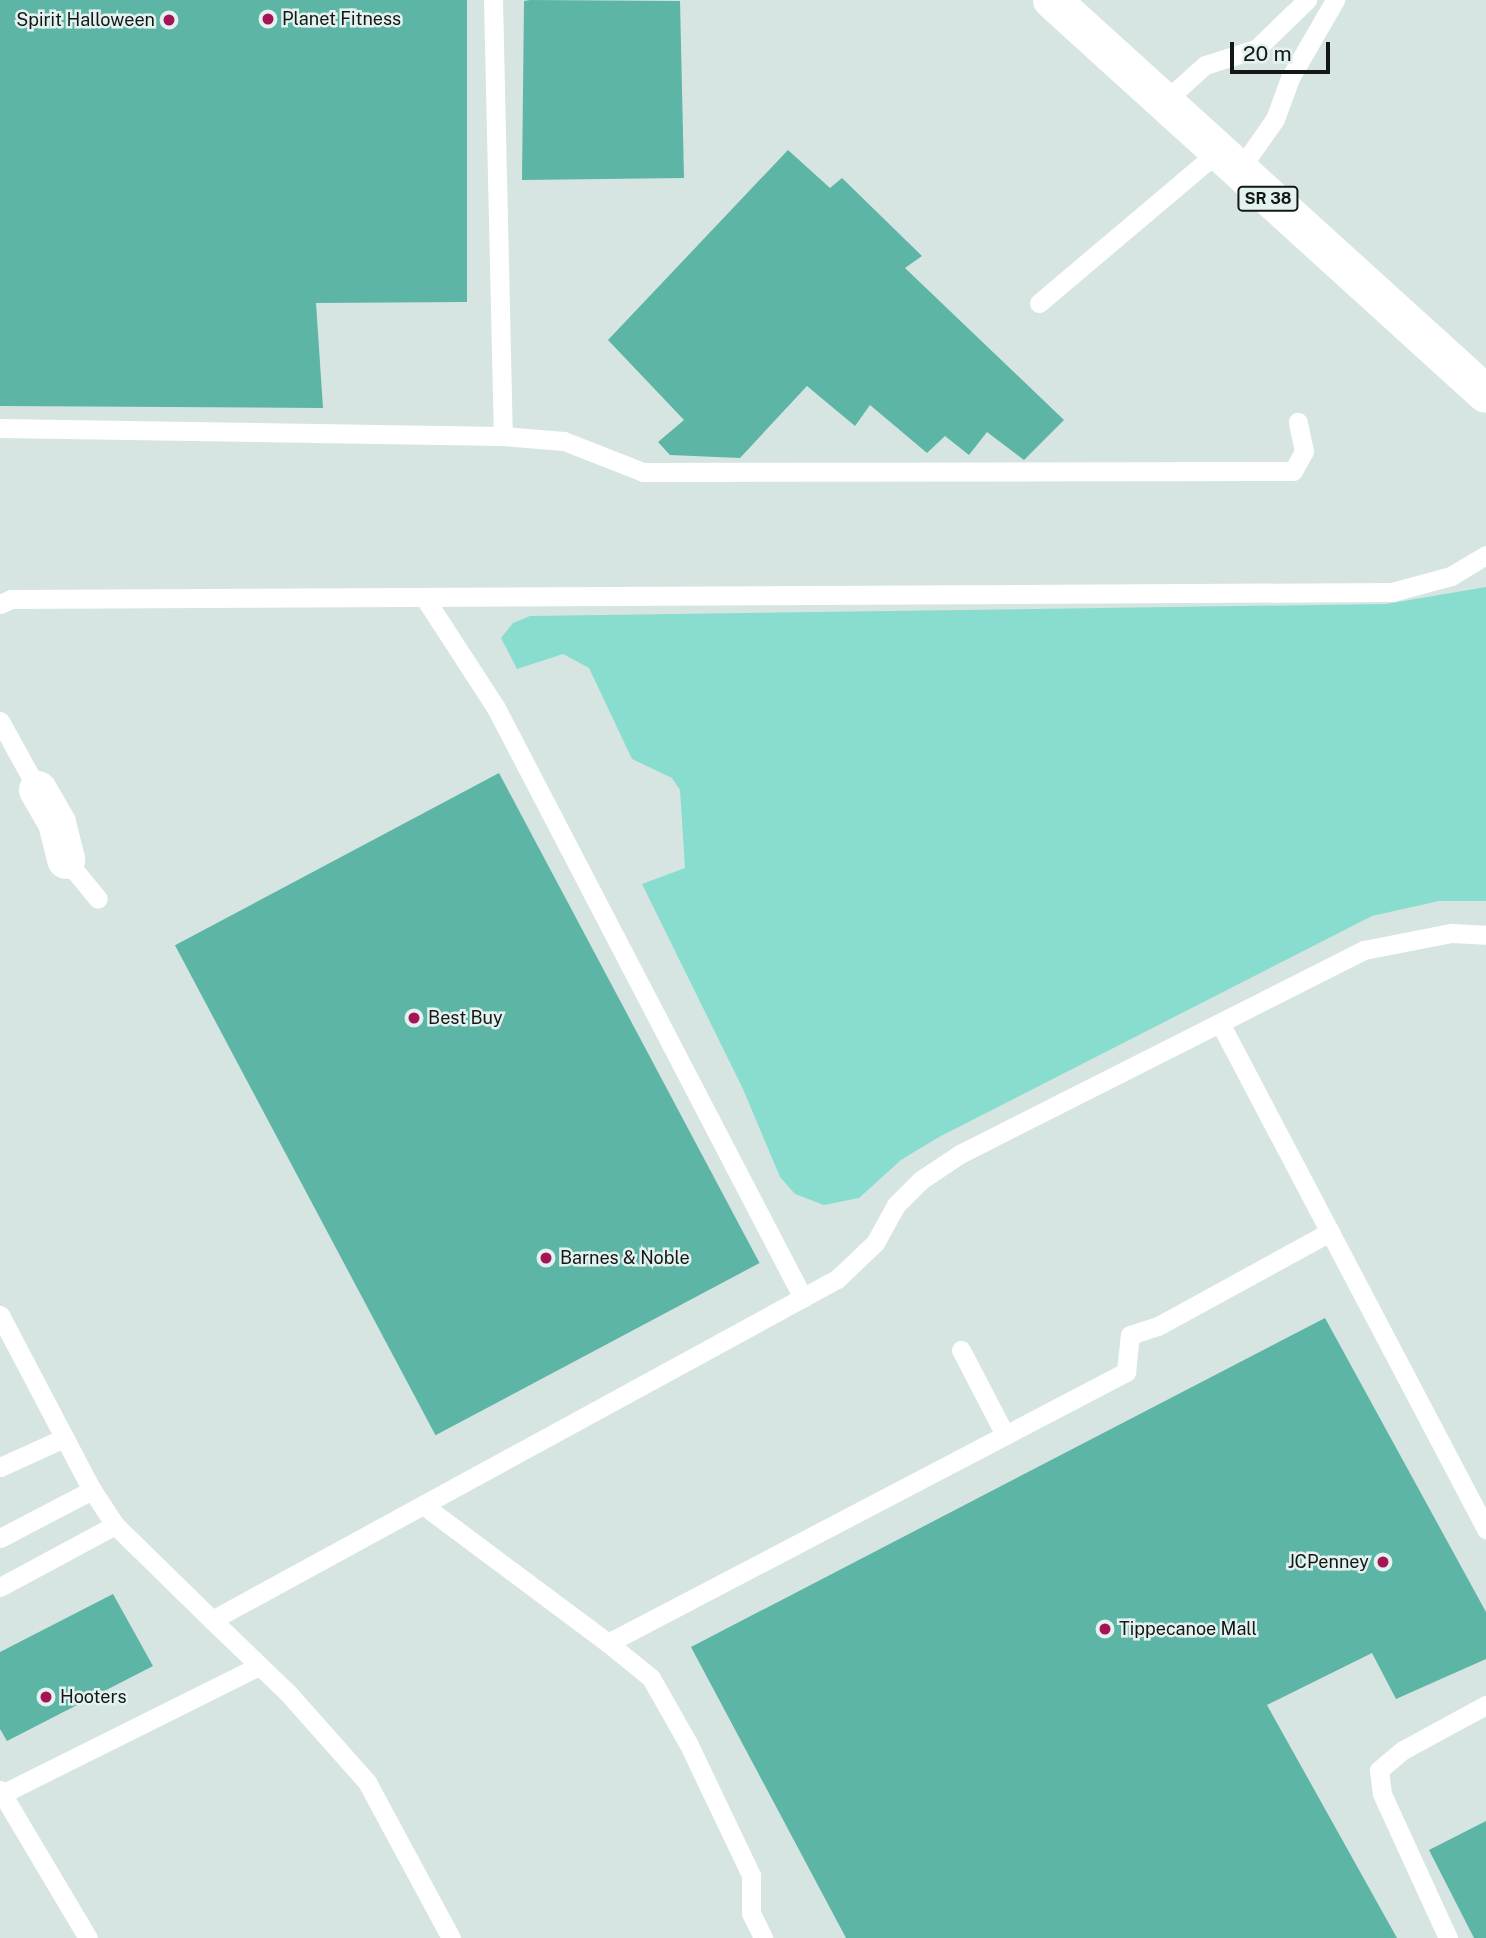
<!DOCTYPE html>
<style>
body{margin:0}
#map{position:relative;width:1486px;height:1938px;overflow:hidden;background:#d6e5e2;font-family:"Public Sans",sans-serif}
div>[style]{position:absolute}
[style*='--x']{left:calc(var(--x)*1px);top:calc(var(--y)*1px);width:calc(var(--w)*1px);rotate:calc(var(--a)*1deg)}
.green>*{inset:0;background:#89ddce}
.building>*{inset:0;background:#5db5a6;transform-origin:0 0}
.service>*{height:19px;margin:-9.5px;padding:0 9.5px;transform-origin:9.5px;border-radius:9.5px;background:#fff}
.minor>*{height:38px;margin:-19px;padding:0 19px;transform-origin:19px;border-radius:19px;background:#fff}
.primary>*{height:38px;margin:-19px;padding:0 19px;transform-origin:19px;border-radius:19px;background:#fff}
.dots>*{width:19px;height:19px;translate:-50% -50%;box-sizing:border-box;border:4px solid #e3f2ef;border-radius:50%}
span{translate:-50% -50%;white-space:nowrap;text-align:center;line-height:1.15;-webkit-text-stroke:5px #e3f2ef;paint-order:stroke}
.shield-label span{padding:2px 5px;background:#e3f2ef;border:2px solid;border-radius:5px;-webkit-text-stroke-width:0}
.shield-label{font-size:16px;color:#131817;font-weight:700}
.poi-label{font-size:18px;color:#131817}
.left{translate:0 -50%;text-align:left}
.right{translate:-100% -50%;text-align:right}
.scale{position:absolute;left:1230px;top:42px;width:100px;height:32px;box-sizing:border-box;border:4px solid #131817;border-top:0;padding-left:9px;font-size:21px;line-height:24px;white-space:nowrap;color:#131817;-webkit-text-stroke:5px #e3f2ef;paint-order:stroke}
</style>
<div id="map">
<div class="green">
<div style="clip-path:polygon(1486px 587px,1486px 901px,1439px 901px,1372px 916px,939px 1137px,901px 1160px,859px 1198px,824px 1205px,795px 1194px,780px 1177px,743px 1089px,642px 884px,685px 868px,680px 790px,672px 778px,632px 759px,589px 668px,563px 654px,517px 669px,501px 638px,513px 623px,530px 616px,1386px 604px)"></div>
</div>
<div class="building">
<div style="clip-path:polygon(0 0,467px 0,467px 302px,316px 303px,323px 408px,0 406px)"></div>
<div style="clip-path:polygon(530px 0,680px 1px,684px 178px,522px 180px,524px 1px)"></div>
<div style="clip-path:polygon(788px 150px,830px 188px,842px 178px,922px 256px,905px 268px,1064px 420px,1024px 460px,987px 432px,969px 455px,945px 436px,927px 453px,870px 405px,855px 426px,807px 386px,740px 458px,670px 455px,658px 442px,684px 420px,608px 340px)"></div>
<div style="left:499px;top:773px;width:555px;height:367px;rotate:62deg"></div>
<div style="clip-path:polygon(1325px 1318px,1486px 1612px,1486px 1659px,1396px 1699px,1372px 1653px,1267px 1705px,1397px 1938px,846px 1938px,691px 1647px)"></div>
<div style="clip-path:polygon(113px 1594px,153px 1666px,7px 1741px,0 1729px,0 1652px)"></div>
<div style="clip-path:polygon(1486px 1821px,1486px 1938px,1474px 1938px,1429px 1850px)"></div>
</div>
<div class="service">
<div style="--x:493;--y:0;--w:436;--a:88.7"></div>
<div style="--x:503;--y:436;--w:61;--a:4.7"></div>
<div style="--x:564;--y:441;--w:85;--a:21.4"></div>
<div style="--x:643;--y:472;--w:650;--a:-0.09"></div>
<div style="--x:1293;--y:471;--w:23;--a:-61"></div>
<div style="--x:1304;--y:451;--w:30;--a:-102"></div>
<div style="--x:1166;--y:100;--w:52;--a:-41.9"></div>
<div style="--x:1205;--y:65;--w:53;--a:-17.4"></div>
<div style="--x:1256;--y:49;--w:71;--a:-43.9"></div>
<div style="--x:1238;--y:172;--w:65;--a:-55.1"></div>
<div style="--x:1275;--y:119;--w:44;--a:-69.9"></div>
<div style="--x:1290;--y:78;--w:90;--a:-60"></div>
<div style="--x:1039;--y:303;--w:234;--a:-40.2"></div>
<div style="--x:0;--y:428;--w:503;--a:0.91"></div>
<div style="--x:424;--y:597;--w:132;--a:57"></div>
<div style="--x:496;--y:708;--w:665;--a:62.51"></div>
<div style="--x:0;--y:604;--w:12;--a:-24"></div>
<div style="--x:11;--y:599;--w:1381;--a:-0.29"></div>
<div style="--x:1392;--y:592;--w:61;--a:-15.2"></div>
<div style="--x:1451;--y:576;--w:41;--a:-31"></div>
<div style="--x:0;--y:721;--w:79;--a:61.2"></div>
<div style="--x:66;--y:860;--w:50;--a:50.6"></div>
<div style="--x:1220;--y:1023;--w:572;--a:62.27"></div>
<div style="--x:0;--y:1315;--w:198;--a:62.3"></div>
<div style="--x:92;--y:1490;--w:42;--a:56.7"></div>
<div style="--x:115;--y:1525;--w:136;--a:44.4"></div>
<div style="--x:961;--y:1350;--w:96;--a:62.6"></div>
<div style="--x:0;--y:1467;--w:70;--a:-24.4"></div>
<div style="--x:423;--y:1505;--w:231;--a:36.7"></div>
<div style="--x:608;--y:1643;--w:585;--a:-27.62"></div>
<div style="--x:1126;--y:1372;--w:37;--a:-84"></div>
<div style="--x:1130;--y:1335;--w:29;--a:-18"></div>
<div style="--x:1158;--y:1326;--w:196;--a:-28.7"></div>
<div style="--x:0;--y:1538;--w:104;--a:-27.6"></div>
<div style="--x:0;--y:1587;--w:131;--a:-28.3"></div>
<div style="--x:608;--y:1643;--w:55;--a:39.1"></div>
<div style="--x:651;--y:1678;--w:75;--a:60.4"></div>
<div style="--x:688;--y:1743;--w:146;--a:64.5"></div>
<div style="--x:751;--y:1875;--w:38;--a:90"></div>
<div style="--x:751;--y:1913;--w:28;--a:64"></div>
<div style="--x:0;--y:1790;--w:172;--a:59.3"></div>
<div style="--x:2;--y:1794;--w:287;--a:-26.5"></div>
<div style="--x:451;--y:1938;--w:177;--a:-118.3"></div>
<div style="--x:367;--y:1782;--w:118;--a:-131.6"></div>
<div style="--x:289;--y:1694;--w:107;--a:-136.1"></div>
<div style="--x:212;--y:1620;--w:712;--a:-28.62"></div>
<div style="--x:837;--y:1279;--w:52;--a:-43.5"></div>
<div style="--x:875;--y:1243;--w:43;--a:-61.1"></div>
<div style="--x:896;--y:1205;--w:35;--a:-45"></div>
<div style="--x:921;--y:1180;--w:47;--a:-33.7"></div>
<div style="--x:960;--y:1154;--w:453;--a:-26.8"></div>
<div style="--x:1364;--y:950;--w:89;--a:-11.1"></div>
<div style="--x:1451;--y:933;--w:35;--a:3"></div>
<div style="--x:1448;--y:1938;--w:158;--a:-114.6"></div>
<div style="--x:1382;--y:1794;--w:24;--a:-97"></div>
<div style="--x:1379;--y:1770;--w:31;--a:-40"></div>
<div style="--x:1403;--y:1750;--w:94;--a:-28.5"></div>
</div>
<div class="minor">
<div style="--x:38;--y:790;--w:38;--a:60"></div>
<div style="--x:57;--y:823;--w:38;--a:76"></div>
</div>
<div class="primary">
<div style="--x:1052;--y:0;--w:586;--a:42.23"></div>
</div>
<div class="dots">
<div style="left:268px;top:19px;background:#a51454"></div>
<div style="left:169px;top:20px;background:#a51454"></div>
<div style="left:414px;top:1018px;background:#a51454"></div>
<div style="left:546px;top:1258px;background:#a51454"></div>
<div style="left:1383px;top:1562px;background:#a51454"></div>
<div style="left:1105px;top:1629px;background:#a51454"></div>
<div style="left:46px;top:1697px;background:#a51454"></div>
</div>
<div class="shield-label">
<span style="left:1268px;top:199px">SR 38</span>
</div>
<div class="poi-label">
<span class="left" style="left:282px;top:19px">Planet Fitness</span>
<span class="right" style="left:155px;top:20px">Spirit Halloween</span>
<span class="left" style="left:428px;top:1018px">Best Buy</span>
<span class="left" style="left:560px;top:1258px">Barnes &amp; Noble</span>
<span class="right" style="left:1369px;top:1562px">JCPenney</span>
<span class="left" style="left:1119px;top:1629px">Tippecanoe Mall</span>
<span class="left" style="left:60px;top:1697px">Hooters</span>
</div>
<div class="scale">20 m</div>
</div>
